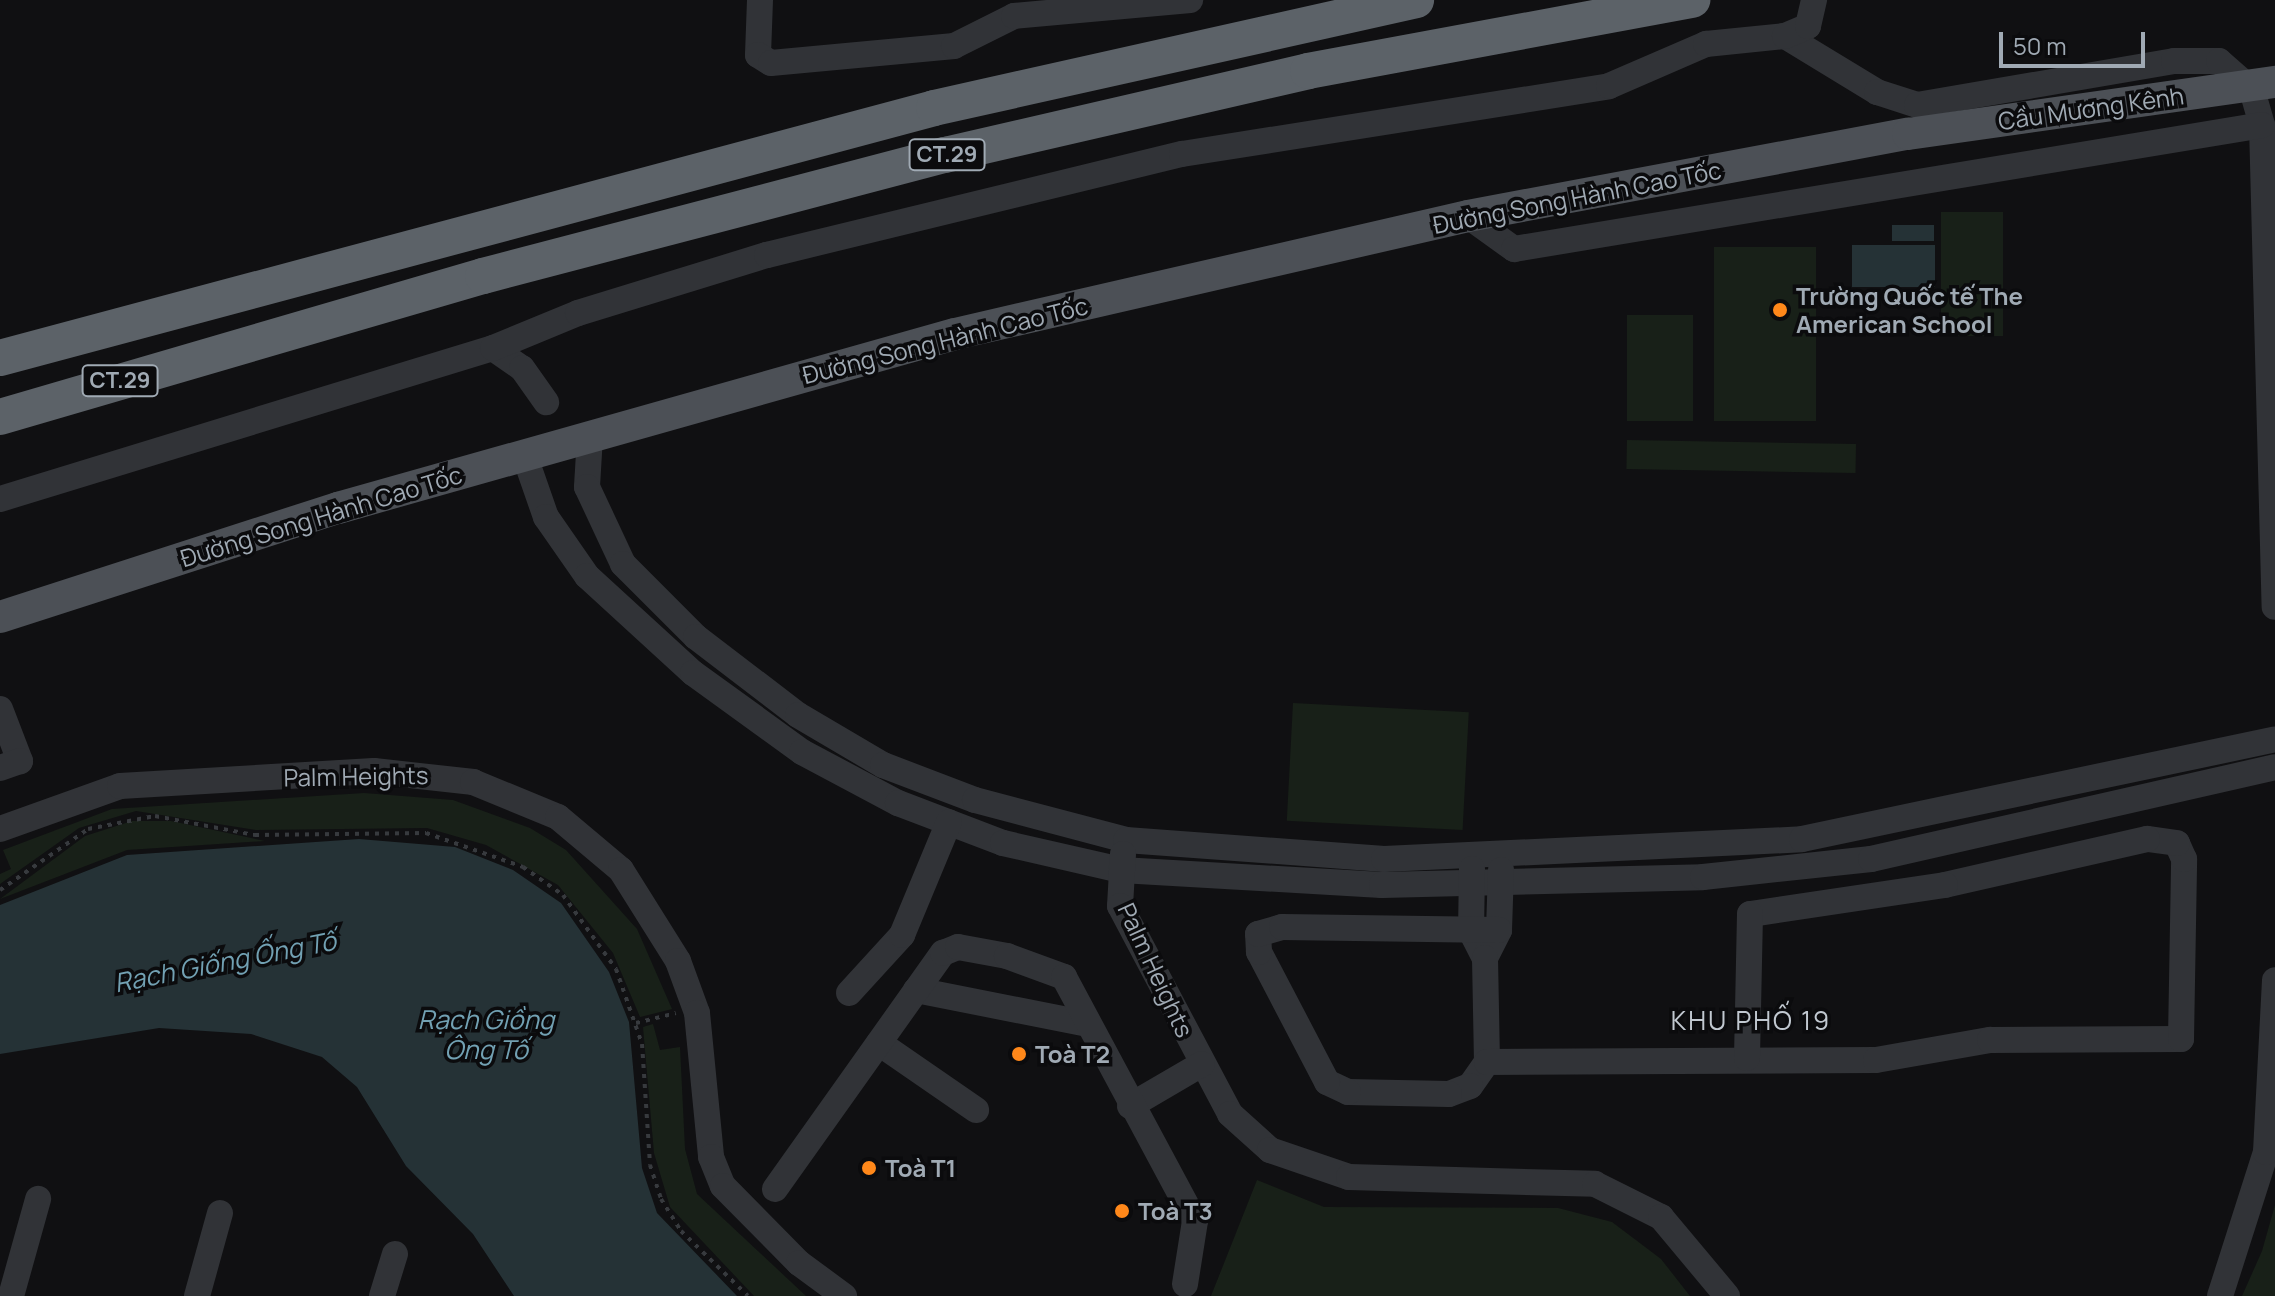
<!DOCTYPE html>
<meta charset="utf-8">
<style>
body{margin:0}
#map{position:relative;width:2275px;height:1296px;overflow:hidden;background:#101012;font-family:Manrope,sans-serif}
div>[style]{position:absolute}
[style*='--x']{left:calc(var(--x)*1px);top:calc(var(--y)*1px);width:calc(var(--w)*1px);rotate:calc(var(--a)*1deg)}
.green>*{inset:0;background:#182018;transform-origin:0 0}
.water>*{inset:0;background:#253236;transform-origin:0 0}
.path>*{height:4px;margin-top:-2px;transform-origin:0;background:repeating-linear-gradient(90deg,#373a3e 0 4px,transparent 0 10px)}
.minor>*{height:26px;margin:-13px;padding:0 13px;transform-origin:13px;border-radius:13px;background:#313337}
.major>*{height:32px;margin:-16px;padding:0 16px;transform-origin:16px;border-radius:16px;background:#4c5056}
.highway>*{height:36px;margin:-18px;padding:0 18px;transform-origin:18px;border-radius:18px;background:#5c6268}
.major-bridge>*{height:32px;margin:-16px;padding:0 16px;transform-origin:16px;border-radius:16px;background:#4c5056}
.dots>*{width:22px;height:22px;translate:-50% -50%;box-sizing:border-box;border:4px solid #0b0b0d;border-radius:50%}
span{translate:-50% -50%;white-space:nowrap;text-align:center;line-height:1.15;-webkit-text-stroke:7px #0b0b0d;paint-order:stroke}
.shield-label span{padding:2px 6px;background:#0b0b0d;border:2px solid;border-radius:6px;-webkit-text-stroke-width:0}
.shield-label{font-size:22px;color:#a0aab4;font-weight:700}
.street-label{font-size:24px;color:#a0aab4}
.poi-label{font-size:24px;color:#a0aab4;font-weight:700}
.left{translate:0 -50%;text-align:left}
.water-label{font-size:26px;color:#72a1b3;font-style:italic}
.neighbourhood-label{font-size:26px;color:#c1c8d0;letter-spacing:2px}
.scale{position:absolute;left:1999px;top:32px;width:146px;height:36px;box-sizing:border-box;border:4px solid #a0aab4;border-top:0;padding-left:10px;font-size:24px;line-height:28px;white-space:nowrap;color:#a0aab4;-webkit-text-stroke:6px #0b0b0d;paint-order:stroke}
</style>
<div id="map">
<div class="green">
<div style="left:1941px;top:212px;width:62px;height:124px"></div>
<div style="left:1714px;top:247px;width:102px;height:174px"></div>
<div style="left:1627px;top:315px;width:66px;height:106px"></div>
<div style="left:1627px;top:440px;width:229px;height:29px;rotate:1deg"></div>
<div style="left:1293px;top:703px;width:176px;height:118px;rotate:3deg"></div>
<div style="clip-path:polygon(364px 793px,453px 800px,530px 828px,566px 850px,637px 929px,672px 1009px,640px 1017px,613px 953px,558px 885px,486px 845px,427px 828px,256px 830px,136px 811px,79px 828px,0 884px,0 874px,11px 869px,3px 850px,112px 809px)"></div>
<div style="clip-path:polygon(171px 821px,265px 841px,127px 850px,0 899px,85px 836px,132px 821px)"></div>
<div style="clip-path:polygon(653px 1024px,660px 1050px,680px 1047px,685px 1149px,697px 1194px,806px 1296px,754px 1296px,670px 1207px,654px 1153px,643px 1027px)"></div>
<div style="clip-path:polygon(1257px 1180px,1324px 1207px,1558px 1208px,1612px 1222px,1661px 1259px,1690px 1296px,1211px 1296px)"></div>
<div style="clip-path:polygon(2275px 1205px,2275px 1296px,2242px 1296px,2262px 1251px)"></div>
</div>
<div class="water">
<div style="left:1892px;top:225px;width:42px;height:16px"></div>
<div style="left:1935px;top:245px;width:42px;height:83px;rotate:90deg"></div>
<div style="clip-path:polygon(359px 839px,455px 847px,513px 870px,561px 903px,609px 972px,629px 1022px,642px 1168px,657px 1213px,737px 1296px,514px 1296px,473px 1234px,406px 1166px,357px 1087px,322px 1057px,251px 1034px,159px 1028px,0 1054px,0 905px,127px 855px)"></div>
</div>
<div class="path">
<div style="--x:0;--y:890;--w:107;--a:-34.7"></div>
<div style="--x:88;--y:829;--w:68;--a:-11"></div>
<div style="--x:155;--y:816;--w:102;--a:10.8"></div>
<div style="--x:255;--y:835;--w:171;--a:-0.7"></div>
<div style="--x:426;--y:833;--w:103;--a:19.3"></div>
<div style="--x:523;--y:867;--w:49;--a:35"></div>
<div style="--x:563;--y:895;--w:91;--a:54.4"></div>
<div style="--x:616;--y:969;--w:79;--a:70.9"></div>
<div style="--x:642;--y:1044;--w:121;--a:86.2"></div>
<div style="--x:650;--y:1165;--w:36;--a:72"></div>
<div style="--x:661;--y:1199;--w:38;--a:58"></div>
<div style="--x:681;--y:1231;--w:93;--a:44.1"></div>
<div style="--x:636;--y:1023;--w:41;--a:-14"></div>
</div>
<div class="minor">
<div style="--x:760;--y:0;--w:55;--a:92.1"></div>
<div style="--x:758;--y:55;--w:15;--a:32"></div>
<div style="--x:771;--y:63;--w:184;--a:-5.3"></div>
<div style="--x:954;--y:46;--w:67;--a:-26.6"></div>
<div style="--x:1014;--y:16;--w:177;--a:-5.2"></div>
<div style="--x:1785;--y:36;--w:108;--a:31.3"></div>
<div style="--x:1877;--y:92;--w:42;--a:18"></div>
<div style="--x:1917;--y:105;--w:261;--a:-9.7"></div>
<div style="--x:2174;--y:61;--w:45;--a:0"></div>
<div style="--x:2219;--y:61;--w:44;--a:41.3"></div>
<div style="--x:2252;--y:90;--w:36;--a:74"></div>
<div style="--x:2262;--y:125;--w:482;--a:88.5"></div>
<div style="--x:1468;--y:216;--w:57;--a:35.7"></div>
<div style="--x:1514;--y:249;--w:758;--a:-9.41"></div>
<div style="--x:493;--y:348;--w:35;--a:35"></div>
<div style="--x:522;--y:368;--w:42;--a:54.8"></div>
<div style="--x:590;--y:436;--w:51;--a:93.4"></div>
<div style="--x:587;--y:487;--w:85;--a:64.9"></div>
<div style="--x:623;--y:564;--w:103;--a:45"></div>
<div style="--x:696;--y:637;--w:128;--a:37.4"></div>
<div style="--x:798;--y:715;--w:99;--a:30.5"></div>
<div style="--x:883;--y:765;--w:98;--a:20.8"></div>
<div style="--x:975;--y:800;--w:156;--a:14.8"></div>
<div style="--x:1126;--y:840;--w:259;--a:4.2"></div>
<div style="--x:1384;--y:859;--w:418;--a:-2.7"></div>
<div style="--x:1802;--y:839;--w:483;--a:-11.9"></div>
<div style="--x:524;--y:454;--w:67;--a:70.8"></div>
<div style="--x:546;--y:517;--w:72;--a:55.2"></div>
<div style="--x:587;--y:576;--w:144;--a:42.5"></div>
<div style="--x:693;--y:673;--w:135;--a:35.9"></div>
<div style="--x:802;--y:752;--w:109;--a:28"></div>
<div style="--x:898;--y:803;--w:112;--a:20.9"></div>
<div style="--x:1003;--y:843;--w:121;--a:12.9"></div>
<div style="--x:1121;--y:870;--w:261;--a:3.3"></div>
<div style="--x:1382;--y:885;--w:321;--a:-1.4"></div>
<div style="--x:1703;--y:877;--w:169;--a:-6.1"></div>
<div style="--x:1871;--y:859;--w:414;--a:-12.8"></div>
<div style="--x:0;--y:499;--w:516;--a:-17.03"></div>
<div style="--x:493;--y:348;--w:92;--a:-22.4"></div>
<div style="--x:578;--y:313;--w:198;--a:-17.1"></div>
<div style="--x:767;--y:255;--w:427;--a:-13.7"></div>
<div style="--x:1182;--y:154;--w:432;--a:-9"></div>
<div style="--x:1609;--y:86;--w:106;--a:-23.4"></div>
<div style="--x:1706;--y:44;--w:79;--a:-5.8"></div>
<div style="--x:1785;--y:36;--w:25;--a:-23"></div>
<div style="--x:1808;--y:26;--w:27;--a:-77"></div>
<div style="--x:0;--y:709;--w:56;--a:69"></div>
<div style="--x:20;--y:761;--w:21;--a:161"></div>
<div style="--x:0;--y:829;--w:127;--a:-19.7"></div>
<div style="--x:120;--y:786;--w:254;--a:-3.4"></div>
<div style="--x:374;--y:771;--w:100;--a:6.3"></div>
<div style="--x:473;--y:782;--w:92;--a:22.4"></div>
<div style="--x:558;--y:817;--w:82;--a:40.1"></div>
<div style="--x:621;--y:870;--w:107;--a:57.9"></div>
<div style="--x:678;--y:961;--w:55;--a:69.9"></div>
<div style="--x:697;--y:1013;--w:145;--a:84.4"></div>
<div style="--x:711;--y:1157;--w:31;--a:68"></div>
<div style="--x:723;--y:1186;--w:108;--a:45.4"></div>
<div style="--x:799;--y:1263;--w:56;--a:36.3"></div>
<div style="--x:1123;--y:854;--w:52;--a:93.3"></div>
<div style="--x:1120;--y:906;--w:235;--a:62.1"></div>
<div style="--x:1230;--y:1114;--w:54;--a:42"></div>
<div style="--x:1270;--y:1150;--w:83;--a:18.9"></div>
<div style="--x:1349;--y:1177;--w:246;--a:1.6"></div>
<div style="--x:1595;--y:1184;--w:74;--a:26.6"></div>
<div style="--x:1661;--y:1217;--w:103;--a:50.1"></div>
<div style="--x:1472;--y:869;--w:62;--a:90.9"></div>
<div style="--x:1471;--y:931;--w:30;--a:63"></div>
<div style="--x:1485;--y:958;--w:31;--a:-63"></div>
<div style="--x:1499;--y:930;--w:60;--a:-88.1"></div>
<div style="--x:1485;--y:958;--w:104;--a:88.9"></div>
<div style="--x:1487;--y:1062;--w:29;--a:125"></div>
<div style="--x:1470;--y:1086;--w:22;--a:159"></div>
<div style="--x:1449;--y:1094;--w:101;--a:-178.9"></div>
<div style="--x:1348;--y:1092;--w:23;--a:-155"></div>
<div style="--x:1327;--y:1082;--w:147;--a:-117.6"></div>
<div style="--x:1259;--y:952;--w:18;--a:-93"></div>
<div style="--x:1258;--y:934;--w:25;--a:-16"></div>
<div style="--x:1282;--y:927;--w:217;--a:0.8"></div>
<div style="--x:916;--y:990;--w:174;--a:11.2"></div>
<div style="--x:849;--y:993;--w:79;--a:-47.6"></div>
<div style="--x:902;--y:935;--w:122;--a:-67.4"></div>
<div style="--x:879;--y:1043;--w:118;--a:34.6"></div>
<div style="--x:1487;--y:1062;--w:389;--a:-0.3"></div>
<div style="--x:1876;--y:1060;--w:116;--a:-10"></div>
<div style="--x:1990;--y:1040;--w:191;--a:-0.3"></div>
<div style="--x:2181;--y:1039;--w:180;--a:-89"></div>
<div style="--x:2184;--y:859;--w:17;--a:-114"></div>
<div style="--x:2177;--y:843;--w:30;--a:-172"></div>
<div style="--x:2147;--y:839;--w:207;--a:167.2"></div>
<div style="--x:1945;--y:885;--w:197;--a:171.5"></div>
<div style="--x:1750;--y:914;--w:144;--a:91.2"></div>
<div style="--x:1130;--y:1106;--w:83;--a:-30.3"></div>
<div style="--x:775;--y:1189;--w:290;--a:-54.6"></div>
<div style="--x:943;--y:953;--w:16;--a:-22"></div>
<div style="--x:958;--y:947;--w:50;--a:10.4"></div>
<div style="--x:1007;--y:956;--w:61;--a:20.2"></div>
<div style="--x:1064;--y:977;--w:277;--a:61.8"></div>
<div style="--x:1195;--y:1221;--w:64;--a:99"></div>
<div style="--x:11;--y:1296;--w:101;--a:-74.4"></div>
<div style="--x:197;--y:1296;--w:86;--a:-74.5"></div>
<div style="--x:382;--y:1296;--w:44;--a:-72.8"></div>
<div style="--x:2220;--y:1296;--w:151;--a:-72.3"></div>
<div style="--x:2266;--y:1152;--w:172;--a:-87"></div>
</div>
<div class="major">
<div style="--x:0;--y:617;--w:355;--a:-17.9"></div>
<div style="--x:338;--y:508;--w:641;--a:-15.75"></div>
<div style="--x:955;--y:334;--w:526;--a:-12.95"></div>
<div style="--x:1468;--y:216;--w:448;--a:-10.6"></div>
</div>
<div class="highway">
<div style="--x:0;--y:358;--w:967;--a:-14.98"></div>
<div style="--x:934;--y:108;--w:494;--a:-12.6"></div>
<div style="--x:0;--y:417;--w:503;--a:-16.27"></div>
<div style="--x:483;--y:276;--w:478;--a:-14.7"></div>
<div style="--x:945;--y:155;--w:373;--a:-13"></div>
<div style="--x:1308;--y:71;--w:391;--a:-10.5"></div>
</div>
<div class="major-bridge">
<div style="--x:1908;--y:134;--w:371;--a:-8.1"></div>
</div>
<div class="dots">
<div style="left:1780px;top:310px;background:#ff881a"></div>
<div style="left:1019px;top:1054px;background:#ff881a"></div>
<div style="left:869px;top:1168px;background:#ff881a"></div>
<div style="left:1122px;top:1211px;background:#ff881a"></div>
</div>
<div class="shield-label">
<span style="left:947px;top:155px">CT.29</span>
<span style="left:120px;top:381px">CT.29</span>
</div>
<div class="street-label">
<span style="left:2091px;top:108px;rotate:-8deg">Cầu Mương Kênh</span>
<span style="left:1577px;top:197px;rotate:-11deg">Đường Song Hành Cao Tốc</span>
<span style="left:945px;top:340px;rotate:-14deg">Đường Song Hành Cao Tốc</span>
<span style="left:321px;top:516px;rotate:-17deg">Đường Song Hành Cao Tốc</span>
<span style="left:356px;top:776px;rotate:-1deg">Palm Heights</span>
<span style="left:1156px;top:970px;rotate:65deg">Palm Heights</span>
</div>
<div class="poi-label">
<span class="left" style="left:1796px;top:310px">Trường Quốc tế The<br>American School</span>
<span class="left" style="left:1035px;top:1054px">Toà T2</span>
<span class="left" style="left:885px;top:1168px">Toà T1</span>
<span class="left" style="left:1138px;top:1211px">Toà T3</span>
</div>
<div class="water-label">
<span style="left:225px;top:962px;rotate:-11deg">Rạch Giống Ống Tố</span>
<span style="left:486px;top:1035px">Rạch Giồng<br>Ông Tố</span>
</div>
<div class="neighbourhood-label">
<span style="left:1751px;top:1021px">KHU PHỐ 19</span>
</div>
<div class="scale">50 m</div>
</div>
